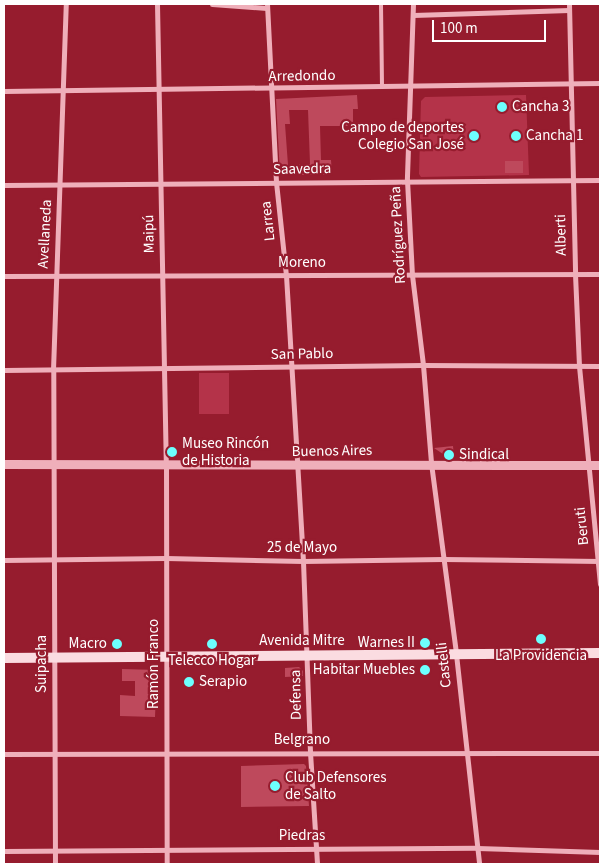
<!DOCTYPE html>
<meta charset="utf-8">
<style>
body{margin:0}
#map{position:relative;width:604px;height:868px;overflow:hidden;background:#961c2e;font-family:"Source Sans 3",sans-serif}
div>[style]{position:absolute}
[style*='--x']{left:calc(var(--x)*1px);top:calc(var(--y)*1px);width:calc(var(--w)*1px);rotate:calc(var(--a)*1deg)}
.green>*{inset:0;background:#b43349;transform-origin:0 0}
.building>*{inset:0;background:#be495c;transform-origin:0 0}
.service>*{height:4px;margin:-2px;padding:0 2px;transform-origin:2px;border-radius:2px;background:#efafba}
.minor>*{height:5px;margin:-2.5px;padding:0 2.5px;transform-origin:2.5px;border-radius:2.5px;background:#efafba}
.tertiary>*{height:9px;margin:-4.5px;padding:0 4.5px;transform-origin:4.5px;border-radius:4.5px;background:#efafba}
.secondary>*{height:10px;margin:-5px;padding:0 5px;transform-origin:5px;border-radius:5px;background:#fbdce1}
.dots>*{width:14px;height:14px;translate:-50% -50%;box-sizing:border-box;border:2px solid #961c2e;border-radius:50%}
span{translate:-50% -50%;white-space:nowrap;text-align:center;line-height:1.15;-webkit-text-stroke:4.5px #961c2e;paint-order:stroke}
.street-label{font-size:15px;color:#fff}
.poi-label{font-size:15px;color:#fff}
.left{translate:0 -50%;text-align:left}
.right{translate:-100% -50%;text-align:right}
.frame{position:absolute;inset:0;border:5px solid #fff;pointer-events:none}
.scale{position:absolute;left:432px;top:20px;width:114px;height:22px;box-sizing:border-box;border:2px solid #fff;border-top:0;padding-left:6px;font-size:15px;line-height:18px;white-space:nowrap;color:#fff;-webkit-text-stroke:4px #961c2e;paint-order:stroke}
</style>
<div id="map">
<div class="green">
<div style="clip-path:polygon(526px 95px,529px 175px,421px 177px,419px 174px,421px 101px,425px 97px)"></div>
<div style="left:199px;top:373px;width:30px;height:41px"></div>
</div>
<div class="building">
<div style="clip-path:polygon(evenodd,357px 95px,358px 109px,353px 109px,353px 126px,320px 126px,321px 160px,331px 160px,332px 175px,280px 175px,276px 99px,357px 95px,289px 110px,308px 110px,310px 164px,288px 165px,285px 124px,290px 124px,289px 110px)"></div>
<div style="left:505px;top:161px;width:18px;height:12px"></div>
<div style="clip-path:polygon(453px 446px,454px 458px,449px 458px,434px 448px)"></div>
<div style="clip-path:polygon(299px 667px,303px 671px,303px 676px,285px 677px,285px 668px)"></div>
<div style="clip-path:polygon(122px 669px,157px 670px,155px 717px,120px 716px,120px 695px,135px 696px,135px 681px,122px 681px)"></div>
<div style="clip-path:polygon(304px 764px,306px 766px,309px 806px,241px 807px,241px 766px)"></div>
</div>
<div class="service">
<div style="--x:381;--y:4;--w:83;--a:89.3"></div>
</div>
<div class="minor">
<div style="--x:157;--y:4;--w:459;--a:88.9"></div>
<div style="--x:166;--y:463;--w:401;--a:89.9"></div>
<div style="--x:212;--y:4;--w:55;--a:4.2"></div>
<div style="--x:267;--y:4;--w:178;--a:87.1"></div>
<div style="--x:276;--y:182;--w:94;--a:83.9"></div>
<div style="--x:286;--y:275;--w:287;--a:86.6"></div>
<div style="--x:303;--y:561;--w:191;--a:87.9"></div>
<div style="--x:310;--y:752;--w:112;--a:86.4"></div>
<div style="--x:413;--y:4;--w:176;--a:92"></div>
<div style="--x:407;--y:180;--w:95;--a:87"></div>
<div style="--x:412;--y:275;--w:91;--a:83"></div>
<div style="--x:423;--y:365;--w:98;--a:85.3"></div>
<div style="--x:431;--y:463;--w:193;--a:82.5"></div>
<div style="--x:456;--y:654;--w:211;--a:83.7"></div>
<div style="--x:569;--y:4;--w:270;--a:88.7"></div>
<div style="--x:575;--y:274;--w:92;--a:87.5"></div>
<div style="--x:579;--y:366;--w:219;--a:84.5"></div>
<div style="--x:413;--y:15;--w:156;--a:-1.8"></div>
<div style="--x:4;--y:91;--w:596;--a:-0.77"></div>
<div style="--x:4;--y:185;--w:596;--a:-0.48"></div>
<div style="--x:4;--y:276;--w:596;--a:-0.19"></div>
<div style="--x:4;--y:370;--w:419;--a:-0.7"></div>
<div style="--x:423;--y:365;--w:177;--a:0.3"></div>
<div style="--x:4;--y:560;--w:162;--a:-0.7"></div>
<div style="--x:166;--y:558;--w:137;--a:1.3"></div>
<div style="--x:303;--y:561;--w:140;--a:-0.8"></div>
<div style="--x:443;--y:559;--w:157;--a:0.7"></div>
<div style="--x:4;--y:754;--w:596;--a:-0.1"></div>
<div style="--x:4;--y:851;--w:473;--a:-0.4"></div>
<div style="--x:477;--y:848;--w:123;--a:1.9"></div>
<div style="--x:55;--y:864;--w:494;--a:-90.2"></div>
<div style="--x:53;--y:370;--w:366;--a:-88"></div>
</div>
<div class="tertiary">
<div style="--x:4;--y:464;--w:596;--a:0.1"></div>
</div>
<div class="secondary">
<div style="--x:4;--y:658;--w:596;--a:-0.48"></div>
</div>
<div class="dots">
<div style="left:502px;top:107px;background:#6dfffe"></div>
<div style="left:474px;top:136px;background:#6dfffe"></div>
<div style="left:516px;top:136px;background:#6dfffe"></div>
<div style="left:172px;top:452px;background:#6dfffe"></div>
<div style="left:449px;top:455px;background:#6dfffe"></div>
<div style="left:541px;top:639px;background:#6dfffe"></div>
<div style="left:425px;top:643px;background:#6dfffe"></div>
<div style="left:117px;top:644px;background:#6dfffe"></div>
<div style="left:212px;top:644px;background:#6dfffe"></div>
<div style="left:425px;top:670px;background:#6dfffe"></div>
<div style="left:189px;top:682px;background:#6dfffe"></div>
<div style="left:275px;top:786px;background:#6dfffe"></div>
</div>
<div class="street-label">
<span style="left:302px;top:76px;rotate:-1deg">Arredondo</span>
<span style="left:302px;top:169px;rotate:-1deg">Saavedra</span>
<span style="left:268px;top:221px;rotate:-96deg">Larrea</span>
<span style="left:45px;top:234px;rotate:-87deg">Avellaneda</span>
<span style="left:149px;top:234px;rotate:-91deg">Maipú</span>
<span style="left:398px;top:235px;rotate:-93deg">Rodríguez Peña</span>
<span style="left:561px;top:235px;rotate:-91deg">Alberti</span>
<span style="left:302px;top:263px">Moreno</span>
<span style="left:302px;top:354px;rotate:-1deg">San Pablo</span>
<span style="left:332px;top:451px;rotate:-1deg">Buenos Aires</span>
<span style="left:582px;top:526px;rotate:-96deg">Beruti</span>
<span style="left:302px;top:548px">25 de Mayo</span>
<span style="left:302px;top:641px">Avenida Mitre</span>
<span style="left:42px;top:664px;rotate:-90deg">Suipacha</span>
<span style="left:154px;top:664px;rotate:-90deg">Ramón Franco</span>
<span style="left:444px;top:665px;rotate:-96deg">Castelli</span>
<span style="left:296px;top:695px;rotate:-91deg">Defensa</span>
<span style="left:302px;top:740px">Belgrano</span>
<span style="left:302px;top:836px">Piedras</span>
</div>
<div class="poi-label">
<span class="left" style="left:512px;top:107px">Cancha 3</span>
<span class="right" style="left:464px;top:136px">Campo de deportes<br>Colegio San José</span>
<span class="left" style="left:526px;top:136px">Cancha 1</span>
<span class="left" style="left:182px;top:452px">Museo Rincón<br>de Historia</span>
<span class="left" style="left:459px;top:455px">Sindical</span>
<span class="right" style="left:415px;top:643px">Warnes II</span>
<span class="right" style="left:107px;top:644px">Macro</span>
<span style="left:541px;top:656px">La Providencia</span>
<span style="left:212px;top:661px">Telecco Hogar</span>
<span class="right" style="left:415px;top:670px">Habitar Muebles</span>
<span class="left" style="left:199px;top:682px">Serapio</span>
<span class="left" style="left:285px;top:786px">Club Defensores<br>de Salto</span>
</div>
<div class="frame"></div>
<div class="scale">100 m</div>
</div>
